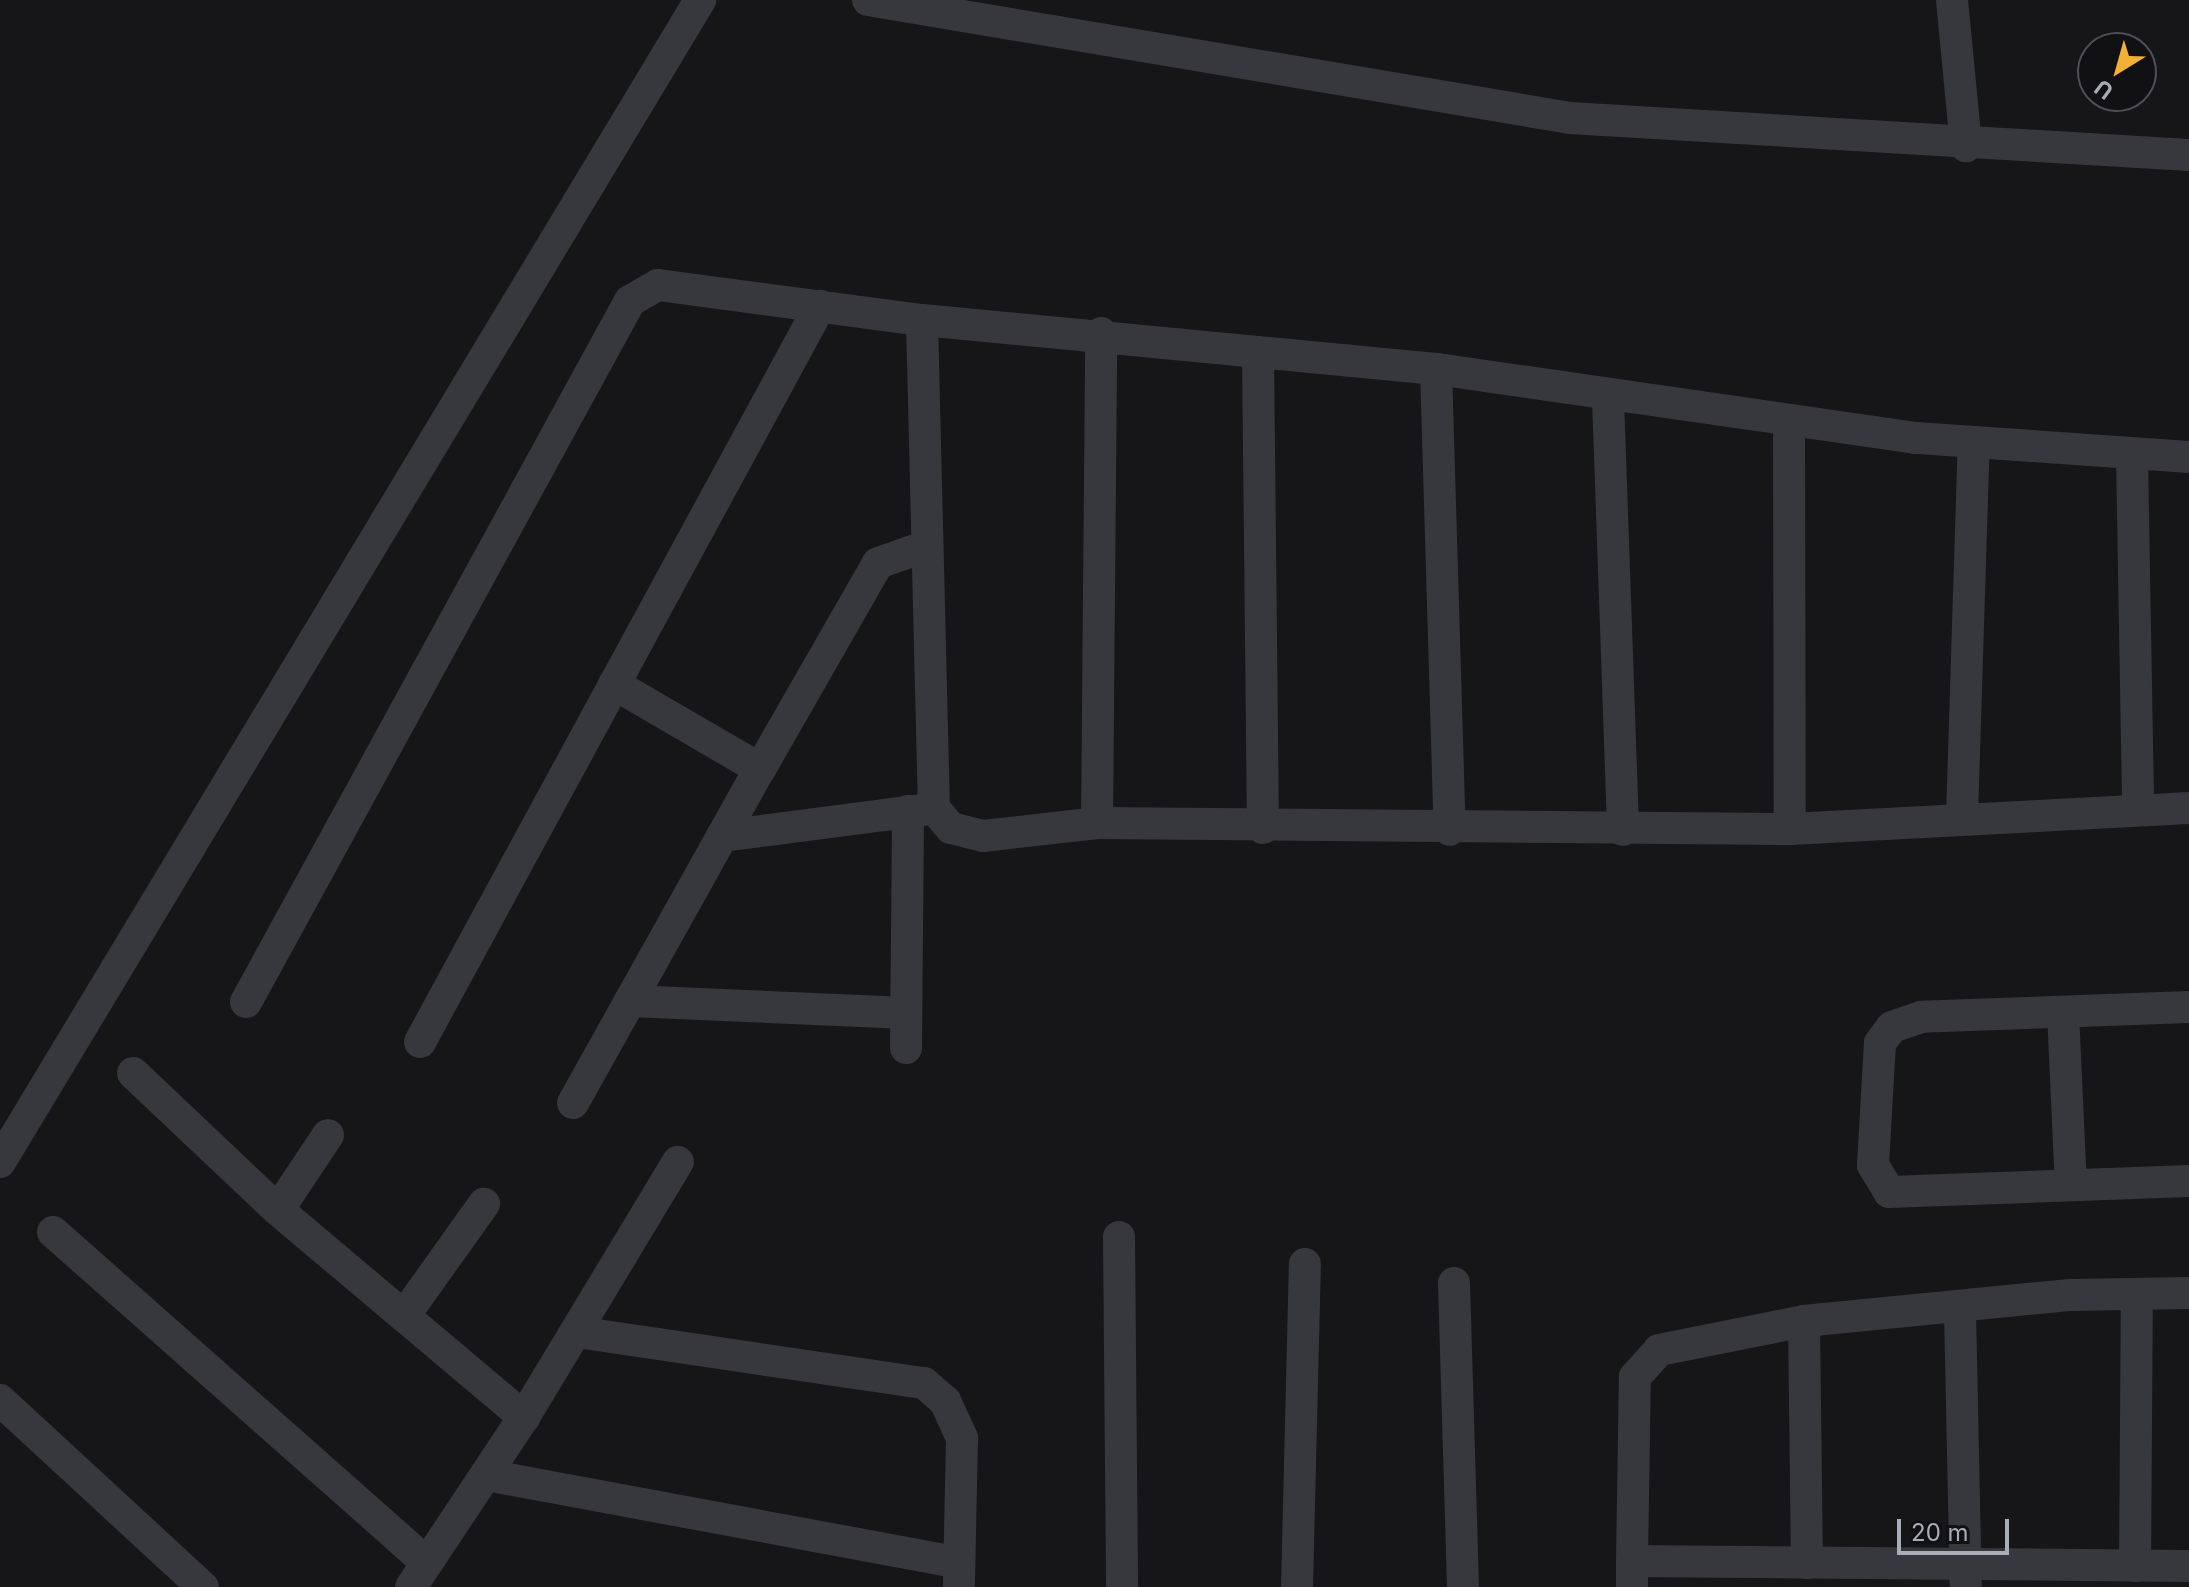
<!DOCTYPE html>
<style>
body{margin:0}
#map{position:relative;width:2189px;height:1587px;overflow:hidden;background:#161618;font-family:Inter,sans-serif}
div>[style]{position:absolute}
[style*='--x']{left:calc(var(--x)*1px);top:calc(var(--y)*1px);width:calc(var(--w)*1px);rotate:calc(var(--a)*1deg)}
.street>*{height:32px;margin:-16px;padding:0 16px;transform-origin:16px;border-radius:16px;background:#37383d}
span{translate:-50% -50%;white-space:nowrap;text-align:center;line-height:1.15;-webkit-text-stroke:6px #111113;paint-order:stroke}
.north{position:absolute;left:2077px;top:32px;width:80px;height:80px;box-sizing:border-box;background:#111113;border:2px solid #4d4f55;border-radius:50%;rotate:217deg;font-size:22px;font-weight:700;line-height:32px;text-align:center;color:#a8adb8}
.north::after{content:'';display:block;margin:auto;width:28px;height:36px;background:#f2b134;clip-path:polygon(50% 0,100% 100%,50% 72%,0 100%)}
.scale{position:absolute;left:1897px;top:1519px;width:112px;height:36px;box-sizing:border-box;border:4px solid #a8adb8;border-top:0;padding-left:10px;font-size:24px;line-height:28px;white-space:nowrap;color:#a8adb8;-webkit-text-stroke:6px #111113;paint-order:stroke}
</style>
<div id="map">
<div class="street">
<div style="--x:868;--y:0;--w:712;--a:9.54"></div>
<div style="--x:1570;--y:118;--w:620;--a:3.42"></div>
<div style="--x:1952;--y:0;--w:147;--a:84.5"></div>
<div style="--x:1258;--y:352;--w:476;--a:89.4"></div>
<div style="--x:1436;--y:369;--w:461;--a:88.3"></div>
<div style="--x:1608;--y:398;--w:432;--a:88"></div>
<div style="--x:1789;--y:422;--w:407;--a:89.9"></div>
<div style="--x:2132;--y:456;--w:353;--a:89"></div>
<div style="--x:2189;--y:457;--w:274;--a:-176"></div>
<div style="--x:1916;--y:438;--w:485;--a:-171.8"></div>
<div style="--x:1436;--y:369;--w:516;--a:-174.55"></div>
<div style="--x:922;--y:320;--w:488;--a:88.6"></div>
<div style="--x:934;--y:808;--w:26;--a:50"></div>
<div style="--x:951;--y:828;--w:33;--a:14"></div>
<div style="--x:983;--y:836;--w:115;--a:-6.5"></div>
<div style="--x:1097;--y:823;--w:693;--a:0.5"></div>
<div style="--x:1790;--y:829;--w:400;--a:-3"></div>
<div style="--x:614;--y:684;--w:169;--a:30.2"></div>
<div style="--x:760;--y:769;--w:237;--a:-60.2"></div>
<div style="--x:878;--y:563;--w:52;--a:-19.1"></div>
<div style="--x:1962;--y:817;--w:375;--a:-88.2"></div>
<div style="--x:1097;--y:823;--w:490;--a:-89.5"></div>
<div style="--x:722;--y:836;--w:209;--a:-7.4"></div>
<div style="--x:630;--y:1001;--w:276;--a:2.5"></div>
<div style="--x:246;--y:1002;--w:799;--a:-61.29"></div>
<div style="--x:630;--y:301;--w:32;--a:-30"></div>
<div style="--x:658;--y:285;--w:266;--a:7.6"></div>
<div style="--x:2189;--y:1007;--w:268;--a:177.9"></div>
<div style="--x:1921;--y:1017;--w:31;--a:161"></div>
<div style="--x:1892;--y:1027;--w:20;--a:127"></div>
<div style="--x:1880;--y:1043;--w:122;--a:93.3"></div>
<div style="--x:1873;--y:1165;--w:31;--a:59"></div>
<div style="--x:1889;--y:1192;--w:300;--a:-2.1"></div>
<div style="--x:2063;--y:1012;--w:173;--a:87.4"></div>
<div style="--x:420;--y:1042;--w:838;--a:-61.48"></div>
<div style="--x:906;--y:1048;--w:237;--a:-89.5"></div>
<div style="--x:133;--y:1073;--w:199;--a:43.4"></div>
<div style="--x:278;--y:1210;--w:322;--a:40.1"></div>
<div style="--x:573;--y:1103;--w:383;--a:-60.8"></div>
<div style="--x:0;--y:1162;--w:1357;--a:-58.93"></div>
<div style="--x:278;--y:1210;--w:90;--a:-56.3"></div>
<div style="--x:53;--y:1232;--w:499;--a:41.5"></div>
<div style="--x:1119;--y:1237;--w:350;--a:89.5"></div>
<div style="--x:1454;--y:1283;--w:304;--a:88.3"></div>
<div style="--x:1960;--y:1310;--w:277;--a:88.8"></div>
<div style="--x:404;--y:1316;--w:138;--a:-54.5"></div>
<div style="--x:1804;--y:1321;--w:242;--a:89.3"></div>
<div style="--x:577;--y:1332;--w:351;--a:8.4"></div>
<div style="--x:924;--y:1383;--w:28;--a:41"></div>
<div style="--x:945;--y:1401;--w:41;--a:65.3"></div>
<div style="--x:962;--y:1438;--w:149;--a:91.2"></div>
<div style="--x:0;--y:1400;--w:276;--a:42.7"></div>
<div style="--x:486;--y:1475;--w:481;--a:10.5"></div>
<div style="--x:1632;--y:1561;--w:184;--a:-89.1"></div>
<div style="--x:1635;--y:1377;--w:36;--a:-48"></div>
<div style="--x:1659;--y:1350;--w:148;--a:-11.3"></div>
<div style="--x:1804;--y:1321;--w:268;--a:-5.6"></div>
<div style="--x:2071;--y:1295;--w:118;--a:-1"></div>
<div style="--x:2135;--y:1566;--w:272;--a:-89.6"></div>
<div style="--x:411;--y:1587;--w:204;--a:-56.4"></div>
<div style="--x:524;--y:1417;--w:298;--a:-58.9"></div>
<div style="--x:1297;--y:1587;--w:323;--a:-88.6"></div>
<div style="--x:1632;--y:1587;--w:26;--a:-90"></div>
<div style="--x:1632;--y:1561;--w:557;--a:0.51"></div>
</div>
<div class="north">U</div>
<div class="scale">20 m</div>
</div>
